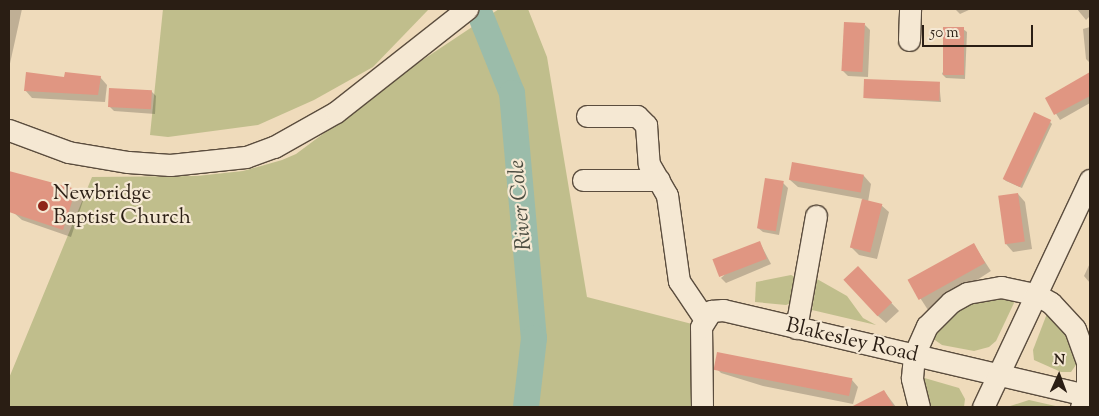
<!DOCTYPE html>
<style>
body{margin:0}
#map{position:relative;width:1099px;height:416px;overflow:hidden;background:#efdbbb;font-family:"Sorts Mill Goudy",serif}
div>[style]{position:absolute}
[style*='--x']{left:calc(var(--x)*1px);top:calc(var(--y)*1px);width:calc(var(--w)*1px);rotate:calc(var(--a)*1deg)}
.green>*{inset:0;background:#c0be8c}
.shadow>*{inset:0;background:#0003;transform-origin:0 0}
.river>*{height:26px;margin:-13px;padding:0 13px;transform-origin:13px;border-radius:13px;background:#9bbcaa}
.building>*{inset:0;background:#e09682;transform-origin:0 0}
.roads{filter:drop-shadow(1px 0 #5b4d3e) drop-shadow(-1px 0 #5b4d3e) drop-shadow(0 1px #5b4d3e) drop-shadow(0 -1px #5b4d3e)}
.minor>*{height:21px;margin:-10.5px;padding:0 10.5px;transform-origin:10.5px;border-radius:10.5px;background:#f5e8d3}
.dots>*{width:14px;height:14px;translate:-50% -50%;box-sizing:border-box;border:2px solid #f5e8d3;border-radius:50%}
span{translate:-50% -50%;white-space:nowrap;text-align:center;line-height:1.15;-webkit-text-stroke:4.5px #f5e8d3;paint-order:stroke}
.poi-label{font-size:21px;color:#2a1e14}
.left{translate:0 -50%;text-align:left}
.street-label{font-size:21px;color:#2a1e14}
.water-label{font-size:22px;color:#4c4d41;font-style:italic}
.frame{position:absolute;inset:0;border:10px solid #2a1e14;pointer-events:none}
.north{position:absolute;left:1034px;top:351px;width:50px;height:50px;-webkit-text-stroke:4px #f5e8d3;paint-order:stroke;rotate:2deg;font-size:14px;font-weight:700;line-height:20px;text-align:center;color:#2a1e14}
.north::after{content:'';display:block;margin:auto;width:18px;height:22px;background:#2a1e14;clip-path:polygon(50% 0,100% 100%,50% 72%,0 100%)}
.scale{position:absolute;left:922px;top:25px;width:111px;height:22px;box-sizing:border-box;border:2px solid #2a1e14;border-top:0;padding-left:6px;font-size:15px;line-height:18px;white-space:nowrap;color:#2a1e14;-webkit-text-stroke:4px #f5e8d3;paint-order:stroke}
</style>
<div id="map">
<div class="green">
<div style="clip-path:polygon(163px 9px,429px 9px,373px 67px,314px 100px,258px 125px,168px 137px,150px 135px)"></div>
<div style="clip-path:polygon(499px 9px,528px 9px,547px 57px,587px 297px,692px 324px,692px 407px,9px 407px,9px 378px,92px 177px,197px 176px,243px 171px,282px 160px,296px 154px,418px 63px)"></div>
<div style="clip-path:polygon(791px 275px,797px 278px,794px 302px,786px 305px,755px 302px,756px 282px)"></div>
<div style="clip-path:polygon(817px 279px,847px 296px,863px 318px,876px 325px,812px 310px)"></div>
<div style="clip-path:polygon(988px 298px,1013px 299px,1014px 303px,996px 341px,989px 347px,974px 351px,942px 345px,932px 338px,938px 320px,962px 305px)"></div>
<div style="clip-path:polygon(1048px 311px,1065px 333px,1078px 362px,1071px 372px,1061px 372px,1034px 360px,1033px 350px)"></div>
<div style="clip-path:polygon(921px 377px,959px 388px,965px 399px,964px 407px,927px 407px)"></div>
<div style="clip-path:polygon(1029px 400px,1060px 407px,1007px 407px)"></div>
</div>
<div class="shadow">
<div style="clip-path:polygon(9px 9px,22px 9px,9px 68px)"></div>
<div style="clip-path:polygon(955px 9px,971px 9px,960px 14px)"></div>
<div style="clip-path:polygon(1077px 9px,1090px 9px,1090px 16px,1086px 20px)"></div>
<div style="clip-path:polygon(865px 25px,870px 30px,868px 77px,848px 76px,843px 71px)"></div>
<div style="clip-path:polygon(1090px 27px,1090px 63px,1086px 59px,1083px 29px)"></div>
<div style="clip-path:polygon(963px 29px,967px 32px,965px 79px,946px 78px,942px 74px)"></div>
<div style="clip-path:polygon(1090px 74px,1090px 103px,1060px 120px,1046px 98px)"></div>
<div style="clip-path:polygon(100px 77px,107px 85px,105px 102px,32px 98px,25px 90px,66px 78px)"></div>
<div style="clip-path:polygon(939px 82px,941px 102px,864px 98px)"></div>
<div style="clip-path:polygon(151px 91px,156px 96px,155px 114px,114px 111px,109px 106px)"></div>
<div style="clip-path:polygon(1050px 122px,1052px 124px,1022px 188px,1006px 181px,1004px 179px)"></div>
<div style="clip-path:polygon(9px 172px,76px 190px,84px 198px,71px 237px,22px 220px,14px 213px,18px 200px,9px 197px)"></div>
<div style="clip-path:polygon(864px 176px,871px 184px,868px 202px,881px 205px,889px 212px,877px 259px,859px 255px,851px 247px,863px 199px,798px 187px,790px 180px)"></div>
<div style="clip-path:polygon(783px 183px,788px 188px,779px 235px,763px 232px,758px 228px)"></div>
<div style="clip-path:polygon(1018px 194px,1025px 202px,1032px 249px,1013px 252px,1006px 244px)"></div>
<div style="clip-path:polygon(760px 243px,771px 264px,726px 283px,721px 278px)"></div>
<div style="left:974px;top:245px;width:31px;height:74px;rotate:57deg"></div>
<div style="clip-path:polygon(1090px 263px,1090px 283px,1084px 276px)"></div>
<div style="clip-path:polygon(865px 275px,899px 311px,886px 323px,878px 316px)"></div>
<div style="clip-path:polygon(715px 367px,825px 373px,852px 380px,858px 387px,853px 404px,763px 386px,721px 373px)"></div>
<div style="clip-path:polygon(884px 391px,896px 407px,866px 407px,863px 402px)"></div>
</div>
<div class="river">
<div style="--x:478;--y:9;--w:91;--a:68"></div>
<div style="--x:512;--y:93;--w:246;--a:84.9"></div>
<div style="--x:534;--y:338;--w:69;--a:96.6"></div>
</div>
<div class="building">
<div style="left:844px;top:22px;width:21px;height:49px;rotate:3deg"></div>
<div style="left:943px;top:27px;width:21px;height:48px"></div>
<div style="clip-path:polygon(26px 72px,64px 77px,65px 72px,101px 76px,98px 95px,24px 91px)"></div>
<div style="clip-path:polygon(1090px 72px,1090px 96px,1054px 115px,1045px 98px)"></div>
<div style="left:864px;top:79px;width:76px;height:19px;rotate:2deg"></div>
<div style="left:109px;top:88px;width:43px;height:19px;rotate:3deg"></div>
<div style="left:1034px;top:112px;width:19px;height:74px;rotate:25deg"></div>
<div style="left:792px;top:162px;width:73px;height:18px;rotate:10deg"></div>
<div style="clip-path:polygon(9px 171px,76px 189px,63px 230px,9px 212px)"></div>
<div style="left:765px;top:178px;width:19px;height:51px;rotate:9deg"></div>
<div style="left:1018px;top:193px;width:49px;height:20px;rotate:82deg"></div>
<div style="left:862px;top:199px;width:21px;height:50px;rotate:14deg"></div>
<div style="left:760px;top:241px;width:19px;height:51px;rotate:69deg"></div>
<div style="left:974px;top:243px;width:23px;height:76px;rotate:61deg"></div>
<div style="left:858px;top:266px;width:50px;height:20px;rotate:47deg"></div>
<div style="left:717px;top:352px;width:138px;height:18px;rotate:11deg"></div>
<div style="clip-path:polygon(884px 390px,894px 407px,851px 407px)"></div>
</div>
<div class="roads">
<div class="minor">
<div style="--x:909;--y:40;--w:31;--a:-88"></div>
<div style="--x:587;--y:116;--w:50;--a:0"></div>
<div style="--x:637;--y:116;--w:13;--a:45"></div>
<div style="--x:646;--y:125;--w:39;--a:86"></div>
<div style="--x:649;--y:164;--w:36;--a:60"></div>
<div style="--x:667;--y:195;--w:87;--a:82.1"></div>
<div style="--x:679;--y:281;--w:45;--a:56"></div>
<div style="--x:9;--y:130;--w:63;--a:20.4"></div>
<div style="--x:68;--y:152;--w:61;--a:9.5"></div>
<div style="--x:128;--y:162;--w:42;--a:4.1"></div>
<div style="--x:170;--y:165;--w:76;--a:-6"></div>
<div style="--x:246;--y:157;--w:30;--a:-20"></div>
<div style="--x:274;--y:147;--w:71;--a:-29.4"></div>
<div style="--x:336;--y:112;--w:167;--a:-38.2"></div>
<div style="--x:583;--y:180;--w:76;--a:0"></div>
<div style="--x:796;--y:328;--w:114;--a:-79.9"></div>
<div style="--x:702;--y:407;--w:80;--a:-90.7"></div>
<div style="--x:701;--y:327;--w:19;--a:-58"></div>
<div style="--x:711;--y:311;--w:12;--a:-5"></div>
<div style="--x:723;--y:310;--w:377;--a:13.2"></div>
<div style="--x:919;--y:407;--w:30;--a:-104"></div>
<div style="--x:912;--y:378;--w:23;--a:-85"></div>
<div style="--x:914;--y:355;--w:32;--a:-66"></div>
<div style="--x:927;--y:326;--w:34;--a:-45"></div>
<div style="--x:951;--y:302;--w:18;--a:-29"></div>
<div style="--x:967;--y:293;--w:35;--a:-10"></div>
<div style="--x:1001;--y:287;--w:35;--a:12"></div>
<div style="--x:1035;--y:294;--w:18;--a:29"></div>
<div style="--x:1051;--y:303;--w:35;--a:47"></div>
<div style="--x:1075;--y:329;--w:35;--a:70"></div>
<div style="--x:1087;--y:362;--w:33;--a:90"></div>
<div style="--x:1087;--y:395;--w:13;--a:117"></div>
<div style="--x:983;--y:407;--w:251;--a:-64.8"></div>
</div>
</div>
<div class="dots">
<div style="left:43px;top:206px;background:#8f2418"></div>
</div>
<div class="poi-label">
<span class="left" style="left:53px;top:206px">Newbridge<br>Baptist Church</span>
</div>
<div class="street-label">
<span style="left:852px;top:341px;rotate:13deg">Blakesley Road</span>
</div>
<div class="water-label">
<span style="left:522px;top:205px;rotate:-95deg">River Cole</span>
</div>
<div class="frame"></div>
<div class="north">N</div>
<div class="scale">50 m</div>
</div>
